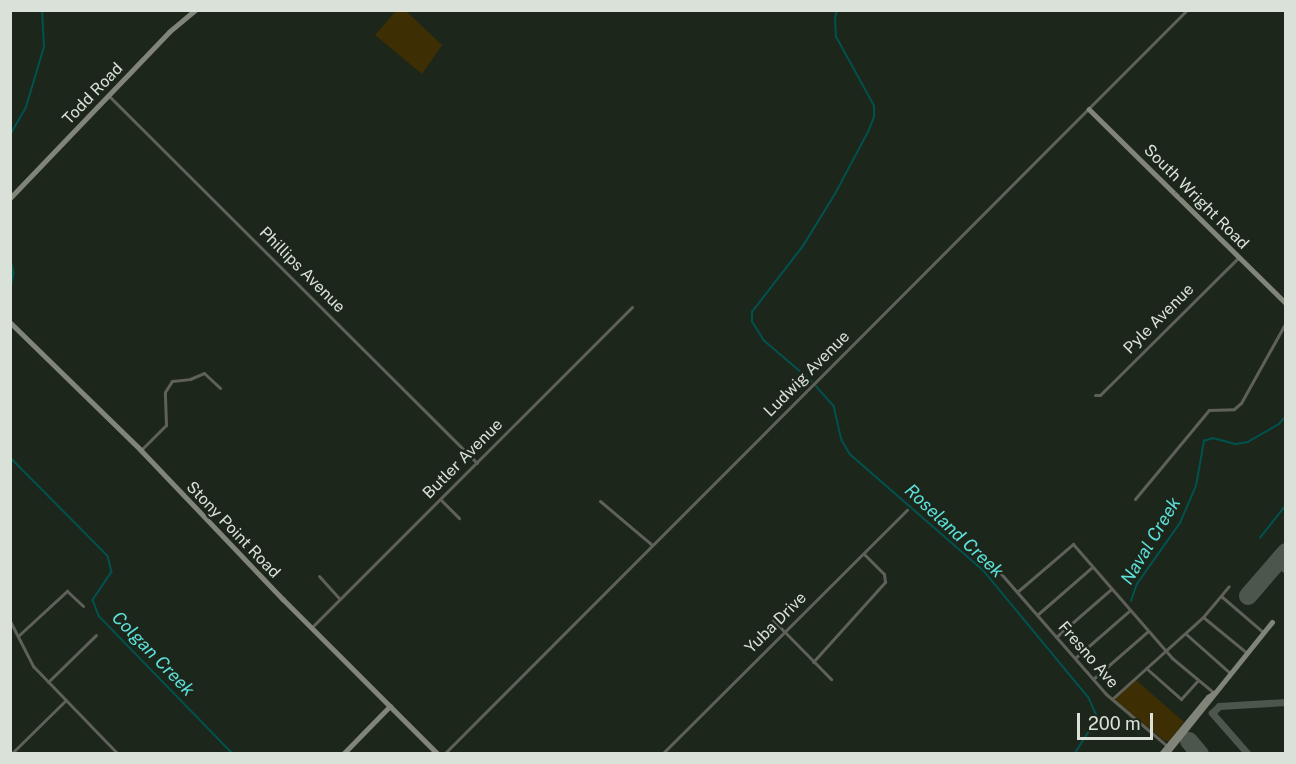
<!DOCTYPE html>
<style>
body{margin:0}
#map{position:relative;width:1296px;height:764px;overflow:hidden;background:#1c261b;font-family:"Public Sans",sans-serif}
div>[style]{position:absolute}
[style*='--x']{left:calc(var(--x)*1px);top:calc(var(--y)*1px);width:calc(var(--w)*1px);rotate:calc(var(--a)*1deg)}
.green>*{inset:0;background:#3d2f03}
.stream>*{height:1.5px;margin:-0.75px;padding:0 0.75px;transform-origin:0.75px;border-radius:0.75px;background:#01524f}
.taxiway>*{height:7px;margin:-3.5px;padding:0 3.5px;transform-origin:3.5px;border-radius:3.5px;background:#4d564c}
.runway>*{height:18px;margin:-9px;padding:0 9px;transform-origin:9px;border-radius:9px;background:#4d564c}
.street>*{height:3px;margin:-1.5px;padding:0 1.5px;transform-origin:1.5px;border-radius:1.5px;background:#5f6159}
.secondary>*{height:4.5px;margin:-2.25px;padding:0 2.25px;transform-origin:2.25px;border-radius:2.25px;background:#818478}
span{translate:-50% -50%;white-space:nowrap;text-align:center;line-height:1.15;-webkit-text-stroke:5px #1c261b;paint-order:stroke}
.street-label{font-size:16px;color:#dae1d9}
.water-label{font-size:18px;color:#5de0db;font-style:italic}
.frame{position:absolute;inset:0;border:12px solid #dae1d9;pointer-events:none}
.scale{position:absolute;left:1077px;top:713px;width:76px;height:27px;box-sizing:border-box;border:3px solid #dae1d9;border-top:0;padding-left:8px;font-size:18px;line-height:21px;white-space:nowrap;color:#dae1d9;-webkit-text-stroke:4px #1c261b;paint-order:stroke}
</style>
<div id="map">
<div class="green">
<div style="clip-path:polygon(397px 10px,406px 11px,442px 45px,422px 74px,375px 35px)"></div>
<div style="clip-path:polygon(1136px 680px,1184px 722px,1169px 741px,1165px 741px,1116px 701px,1116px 697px)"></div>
</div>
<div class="stream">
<div style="--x:10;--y:135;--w:32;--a:-60"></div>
<div style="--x:26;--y:107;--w:63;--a:-73.3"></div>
<div style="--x:44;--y:47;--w:37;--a:-93"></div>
<div style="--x:10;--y:257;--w:16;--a:76"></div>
<div style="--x:14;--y:273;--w:21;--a:101"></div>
<div style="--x:812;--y:382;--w:63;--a:-139.5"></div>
<div style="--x:764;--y:341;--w:22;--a:-122"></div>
<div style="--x:752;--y:322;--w:10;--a:-90"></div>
<div style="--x:752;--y:312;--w:83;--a:-52.3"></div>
<div style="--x:803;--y:246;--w:61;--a:-58.4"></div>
<div style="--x:835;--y:194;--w:70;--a:-62"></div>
<div style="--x:868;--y:132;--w:16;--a:-68"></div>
<div style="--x:874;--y:117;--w:11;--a:-90"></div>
<div style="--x:874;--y:106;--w:79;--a:-118.8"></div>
<div style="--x:836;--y:37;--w:19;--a:-93"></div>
<div style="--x:835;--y:18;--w:8;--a:-76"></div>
<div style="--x:816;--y:386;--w:27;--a:48"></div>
<div style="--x:834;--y:406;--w:35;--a:77"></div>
<div style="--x:842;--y:440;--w:16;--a:60"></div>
<div style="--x:850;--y:454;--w:178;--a:41.1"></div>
<div style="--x:984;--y:571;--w:165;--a:50.4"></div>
<div style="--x:1089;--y:698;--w:22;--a:66"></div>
<div style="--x:1098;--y:718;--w:43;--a:122.6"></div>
<div style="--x:10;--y:457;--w:139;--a:45.3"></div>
<div style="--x:108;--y:556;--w:16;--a:76"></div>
<div style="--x:112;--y:572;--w:34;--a:124"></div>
<div style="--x:93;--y:600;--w:17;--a:69"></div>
<div style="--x:99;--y:616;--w:192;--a:45.8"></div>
<div style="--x:1260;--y:538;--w:42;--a:-51.8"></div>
<div style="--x:1131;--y:601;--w:18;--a:-71"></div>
<div style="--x:1137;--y:584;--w:75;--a:-54.8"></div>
<div style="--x:1180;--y:523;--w:40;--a:-66.6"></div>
<div style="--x:1196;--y:486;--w:46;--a:-79.9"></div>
<div style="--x:1204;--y:441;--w:9;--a:-18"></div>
<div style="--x:1213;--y:438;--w:24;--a:15"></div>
<div style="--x:1236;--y:444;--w:12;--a:-9"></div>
<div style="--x:1248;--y:442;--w:36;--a:-30"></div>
<div style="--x:1279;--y:424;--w:11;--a:-49"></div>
</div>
<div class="taxiway">
<div style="--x:1276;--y:563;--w:12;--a:35"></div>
<div style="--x:1248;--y:754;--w:55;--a:-131.3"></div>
<div style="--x:1212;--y:713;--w:10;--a:-45"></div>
<div style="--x:1219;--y:706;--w:67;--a:-3.4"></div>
</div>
<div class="runway">
<div style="--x:1248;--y:596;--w:58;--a:-49.2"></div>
<div style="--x:1189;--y:741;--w:17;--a:50"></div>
</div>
<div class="street">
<div style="--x:108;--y:95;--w:521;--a:44.92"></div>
<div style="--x:1095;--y:395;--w:5;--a:0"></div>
<div style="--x:1100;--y:395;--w:196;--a:-44.8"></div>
<div style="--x:141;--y:450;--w:35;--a:-45"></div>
<div style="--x:166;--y:425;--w:33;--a:-92"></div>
<div style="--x:165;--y:392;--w:13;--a:-58"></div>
<div style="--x:172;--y:381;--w:18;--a:-6"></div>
<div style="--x:190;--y:379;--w:15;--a:-23"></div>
<div style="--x:204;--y:373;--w:22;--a:43"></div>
<div style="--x:440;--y:499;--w:27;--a:45"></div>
<div style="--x:1135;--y:499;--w:116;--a:-50.3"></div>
<div style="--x:1209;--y:410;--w:25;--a:-2"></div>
<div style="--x:1234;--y:409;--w:9;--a:-41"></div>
<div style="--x:1241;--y:403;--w:93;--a:-60.9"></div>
<div style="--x:600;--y:501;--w:68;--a:40.2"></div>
<div style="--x:996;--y:568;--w:167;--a:48.9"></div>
<div style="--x:1106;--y:694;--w:80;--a:40.4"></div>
<div style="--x:319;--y:576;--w:31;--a:48"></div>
<div style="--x:1017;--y:592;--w:74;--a:-40.6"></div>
<div style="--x:1073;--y:544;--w:151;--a:49"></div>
<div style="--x:1172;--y:658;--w:55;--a:39.8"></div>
<div style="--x:1221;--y:596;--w:55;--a:40.6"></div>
<div style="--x:1037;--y:615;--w:73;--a:-41.1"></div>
<div style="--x:1203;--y:617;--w:57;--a:39.3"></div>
<div style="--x:773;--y:620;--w:83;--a:45.5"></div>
<div style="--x:10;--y:621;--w:51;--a:62.9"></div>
<div style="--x:33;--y:666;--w:122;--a:46"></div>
<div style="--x:311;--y:628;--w:454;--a:-45"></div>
<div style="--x:1186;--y:634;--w:59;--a:41.6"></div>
<div style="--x:18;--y:636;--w:67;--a:-42.6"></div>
<div style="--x:67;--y:591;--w:22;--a:43"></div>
<div style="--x:1056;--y:637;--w:73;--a:-41.1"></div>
<div style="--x:1075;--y:658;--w:73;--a:-41.1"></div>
<div style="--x:813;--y:662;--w:108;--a:-48"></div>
<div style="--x:885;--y:582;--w:8;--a:-97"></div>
<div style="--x:884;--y:574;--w:28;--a:-135"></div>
<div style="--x:1146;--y:668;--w:47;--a:41.5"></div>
<div style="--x:1181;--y:699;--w:25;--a:-48"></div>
<div style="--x:1093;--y:679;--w:73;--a:-41.1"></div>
<div style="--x:48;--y:682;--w:67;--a:-44.4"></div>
<div style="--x:1112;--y:699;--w:122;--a:-42"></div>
<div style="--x:1203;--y:617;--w:40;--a:-50"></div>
<div style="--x:11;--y:754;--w:77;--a:-44.5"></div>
<div style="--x:444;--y:754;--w:1051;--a:-45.04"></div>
<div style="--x:662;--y:754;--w:346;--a:-44.9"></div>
</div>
<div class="secondary">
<div style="--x:1089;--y:109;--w:276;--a:44.6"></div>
<div style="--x:10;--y:198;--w:230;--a:-46.2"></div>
<div style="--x:169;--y:32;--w:34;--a:-40"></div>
<div style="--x:10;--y:322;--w:183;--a:44.3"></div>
<div style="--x:141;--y:450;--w:206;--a:46.4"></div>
<div style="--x:283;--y:599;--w:219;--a:45"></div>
<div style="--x:343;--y:754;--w:67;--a:-45.6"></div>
<div style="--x:1161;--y:754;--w:74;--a:-50.5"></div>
<div style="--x:1208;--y:697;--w:7;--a:-34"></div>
<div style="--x:1166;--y:754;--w:169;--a:-51.2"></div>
</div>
<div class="street-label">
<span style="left:93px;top:94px;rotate:-46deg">Todd Road</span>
<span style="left:1196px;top:197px;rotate:45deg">South Wright Road</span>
<span style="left:302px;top:270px;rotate:45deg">Phillips Avenue</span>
<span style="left:1159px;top:319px;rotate:-45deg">Pyle Avenue</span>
<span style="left:807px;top:374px;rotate:-45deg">Ludwig Avenue</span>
<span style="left:463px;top:459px;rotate:-45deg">Butler Avenue</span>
<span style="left:233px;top:530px;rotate:46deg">Stony Point Road</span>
<span style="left:776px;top:623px;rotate:-45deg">Yuba Drive</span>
<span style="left:1088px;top:655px;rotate:49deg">Fresno Ave</span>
</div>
<div class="water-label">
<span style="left:954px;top:531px;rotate:43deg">Roseland Creek</span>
<span style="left:1151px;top:541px;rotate:-59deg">Naval Creek</span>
<span style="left:153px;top:654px;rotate:46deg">Colgan Creek</span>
</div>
<div class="frame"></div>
<div class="scale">200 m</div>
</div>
